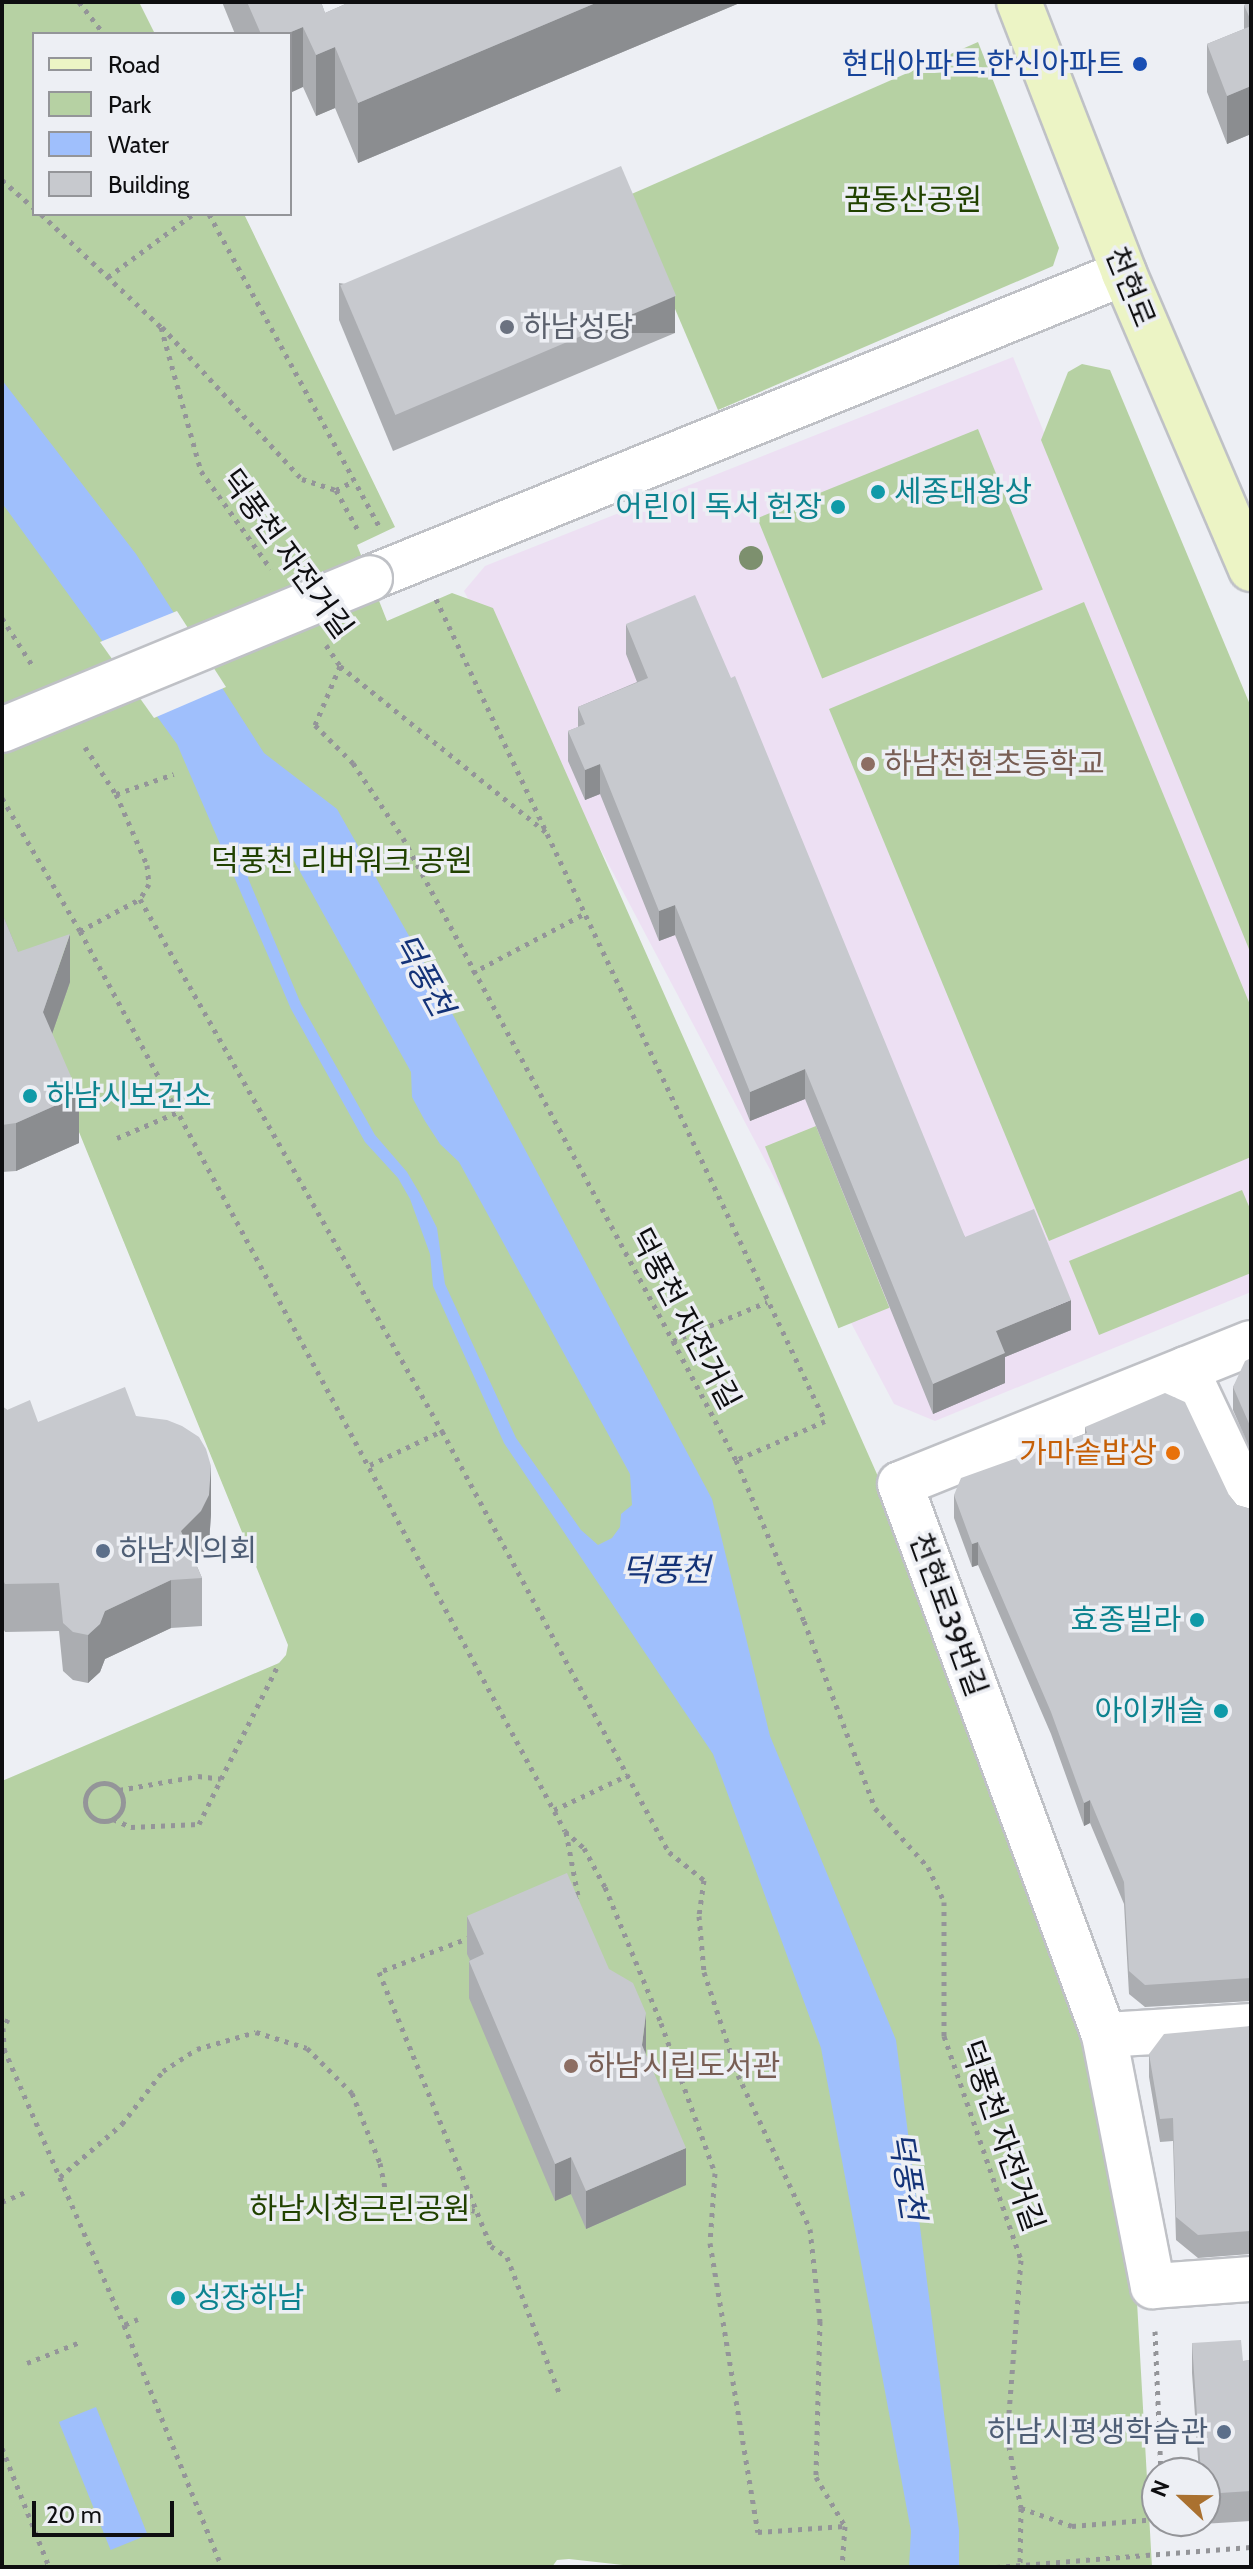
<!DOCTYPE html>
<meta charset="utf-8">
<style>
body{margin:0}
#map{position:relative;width:1253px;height:2569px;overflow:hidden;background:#edeff4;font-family:Cabin,"Noto Sans KR",sans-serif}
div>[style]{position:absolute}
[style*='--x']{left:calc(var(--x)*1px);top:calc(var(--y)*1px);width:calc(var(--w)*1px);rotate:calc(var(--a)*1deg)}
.education>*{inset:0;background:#ede0f3}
.green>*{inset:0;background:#b6d1a3;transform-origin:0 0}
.water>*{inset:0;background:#9fbffc;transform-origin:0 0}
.pier>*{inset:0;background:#edeff4}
.path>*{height:5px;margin-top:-2.5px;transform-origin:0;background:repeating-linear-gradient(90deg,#949599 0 4px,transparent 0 10px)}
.path>.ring{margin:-2.5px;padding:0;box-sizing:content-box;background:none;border:5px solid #949599;border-radius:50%}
.roads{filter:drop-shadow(2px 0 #bfc1c6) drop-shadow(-2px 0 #bfc1c6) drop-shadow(0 2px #bfc1c6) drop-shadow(0 -2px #bfc1c6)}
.minor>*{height:44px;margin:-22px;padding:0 22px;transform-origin:22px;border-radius:22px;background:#fff}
.secondary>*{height:44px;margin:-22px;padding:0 22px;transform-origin:22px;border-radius:22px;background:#ecf4c5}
.path-bridge>*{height:5px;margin-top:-2.5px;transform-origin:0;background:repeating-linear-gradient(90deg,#949599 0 4px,transparent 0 10px)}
.bridges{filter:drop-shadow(2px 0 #bfc1c6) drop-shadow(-2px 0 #bfc1c6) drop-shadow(0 2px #bfc1c6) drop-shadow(0 -2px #bfc1c6)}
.minor-bridge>*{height:44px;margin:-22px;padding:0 22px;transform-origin:22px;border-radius:22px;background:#fff}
.trees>*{width:24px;height:24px;margin:-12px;border-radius:50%;background:#7d906e}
.wall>*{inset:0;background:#abadb1}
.shaded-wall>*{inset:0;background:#8b8d90;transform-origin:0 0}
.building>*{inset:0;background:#c7c9ce;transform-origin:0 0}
.dots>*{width:22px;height:22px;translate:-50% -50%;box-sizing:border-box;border:4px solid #edeff4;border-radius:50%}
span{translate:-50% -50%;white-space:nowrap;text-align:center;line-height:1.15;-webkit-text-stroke:7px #edeff4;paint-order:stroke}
.transit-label{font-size:30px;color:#164399}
.right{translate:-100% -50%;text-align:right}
.park-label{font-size:30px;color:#214200}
.street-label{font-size:30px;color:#0e0e10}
.worship-label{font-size:30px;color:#5b616d}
.left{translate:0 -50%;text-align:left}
.culture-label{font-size:30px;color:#0d838f}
.education-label{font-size:30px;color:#785e54}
.food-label{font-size:30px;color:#c56008}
.service-label{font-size:30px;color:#4e5e75}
.water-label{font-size:32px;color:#143378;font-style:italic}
.frame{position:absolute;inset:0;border:4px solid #0e0e10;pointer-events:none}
.legend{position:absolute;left:32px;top:32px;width:260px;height:184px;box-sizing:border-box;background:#edeff4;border:2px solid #949599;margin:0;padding:10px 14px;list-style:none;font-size:24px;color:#0e0e10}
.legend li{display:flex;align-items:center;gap:16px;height:40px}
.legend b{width:40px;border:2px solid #949599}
.north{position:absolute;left:1141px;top:2457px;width:80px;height:80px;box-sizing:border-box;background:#edeff4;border:2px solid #949599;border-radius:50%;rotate:292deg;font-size:22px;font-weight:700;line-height:32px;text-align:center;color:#0e0e10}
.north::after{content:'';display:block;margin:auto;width:28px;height:36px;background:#aa7130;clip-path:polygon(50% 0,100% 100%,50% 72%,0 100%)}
.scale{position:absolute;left:32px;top:2501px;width:142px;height:36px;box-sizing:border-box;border:4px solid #0e0e10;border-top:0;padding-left:10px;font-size:24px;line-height:28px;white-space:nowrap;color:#0e0e10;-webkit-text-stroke:6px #edeff4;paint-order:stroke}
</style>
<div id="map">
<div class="education">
<div style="clip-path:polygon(1013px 357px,1251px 937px,1251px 1292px,935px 1421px,894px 1404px,464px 591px,485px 566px)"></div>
</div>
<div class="green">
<div style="clip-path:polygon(2px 2px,139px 2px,155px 34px,34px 34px,34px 214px,244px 214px,395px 527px,357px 545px,387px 621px,452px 593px,493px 608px,892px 1508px,1093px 2050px,1136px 2284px,1152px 2567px,641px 2567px,569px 2559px,557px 2560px,552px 2567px,2px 2567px,2px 1781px,279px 1663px,286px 1655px,288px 1645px,2px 943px)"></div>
<div style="clip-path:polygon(978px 42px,1059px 248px,1053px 266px,718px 410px,627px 196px)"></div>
<div style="clip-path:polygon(1082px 364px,1110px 370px,1251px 707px,1251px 954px,1041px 440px,1068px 372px)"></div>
<div style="left:978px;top:429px;width:173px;height:238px;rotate:68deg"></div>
<div style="clip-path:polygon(1084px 602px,1251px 1007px,1251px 1157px,1049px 1241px,829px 709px)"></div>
<div style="left:816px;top:1126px;width:196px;height:55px;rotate:68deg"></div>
<div style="clip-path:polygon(1242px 1190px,1251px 1211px,1251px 1273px,1099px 1335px,1069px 1261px)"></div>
</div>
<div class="water">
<div style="clip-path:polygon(evenodd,2px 380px,136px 554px,264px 753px,337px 809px,438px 987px,712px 1499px,770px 1736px,896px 2040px,959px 2530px,959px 2567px,909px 2567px,911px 2531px,821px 2048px,713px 1754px,504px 1443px,433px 1286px,430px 1254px,410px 1199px,398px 1178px,365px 1142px,291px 1009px,177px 744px,2px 503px,2px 380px,270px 845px,288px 850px,411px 1072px,412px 1097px,425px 1121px,440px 1144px,459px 1162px,630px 1474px,632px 1505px,621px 1514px,620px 1527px,612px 1538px,598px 1545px,581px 1530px,516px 1438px,445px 1284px,437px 1228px,420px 1194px,407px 1172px,375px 1135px,301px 1004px,248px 878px,252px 861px,270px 845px)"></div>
<div style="left:96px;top:2407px;width:138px;height:40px;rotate:68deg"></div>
</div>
<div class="pier">
<div style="clip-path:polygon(177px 611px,226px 687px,154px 718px,100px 642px)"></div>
</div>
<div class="path">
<div style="--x:79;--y:2;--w:41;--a:52"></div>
<div style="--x:2;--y:180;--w:43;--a:41.2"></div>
<div style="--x:41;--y:214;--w:165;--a:43.3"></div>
<div style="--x:161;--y:327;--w:149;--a:74.5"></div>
<div style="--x:201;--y:471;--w:120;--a:54.5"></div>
<div style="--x:209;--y:214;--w:355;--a:61.4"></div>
<div style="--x:108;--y:277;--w:106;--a:-36.5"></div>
<div style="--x:162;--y:327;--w:207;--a:47.4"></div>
<div style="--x:302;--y:479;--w:36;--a:18"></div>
<div style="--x:336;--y:490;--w:48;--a:61.3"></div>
<div style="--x:336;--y:490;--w:20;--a:-27"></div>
<div style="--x:436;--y:599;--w:909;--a:64.67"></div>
<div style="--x:825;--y:1421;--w:97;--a:156.3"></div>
<div style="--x:2;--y:618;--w:59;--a:57.4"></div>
<div style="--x:326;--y:645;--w:25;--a:56"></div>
<div style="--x:340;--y:666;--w:64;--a:113"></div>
<div style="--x:315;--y:725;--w:54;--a:45"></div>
<div style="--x:353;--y:763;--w:90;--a:56.3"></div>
<div style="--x:403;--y:838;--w:571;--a:61.77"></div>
<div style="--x:673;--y:1341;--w:135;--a:62.1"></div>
<div style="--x:736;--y:1460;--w:175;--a:67.1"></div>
<div style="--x:804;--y:1621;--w:200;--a:69.2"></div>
<div style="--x:875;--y:1808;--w:79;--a:48.1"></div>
<div style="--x:928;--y:1867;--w:38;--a:65"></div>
<div style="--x:944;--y:1902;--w:134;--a:90"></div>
<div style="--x:944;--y:2036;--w:237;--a:71"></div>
<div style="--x:1021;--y:2260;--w:177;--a:94.5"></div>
<div style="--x:1007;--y:2436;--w:73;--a:79"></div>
<div style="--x:1021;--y:2508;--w:59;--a:91"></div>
<div style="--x:340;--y:666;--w:267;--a:38.9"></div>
<div style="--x:85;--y:747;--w:56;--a:56.6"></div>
<div style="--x:116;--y:794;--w:61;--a:-19"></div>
<div style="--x:116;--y:794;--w:77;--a:66.4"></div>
<div style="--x:147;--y:865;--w:19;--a:84"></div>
<div style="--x:149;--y:884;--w:17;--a:121"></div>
<div style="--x:2;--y:798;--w:154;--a:59.6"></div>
<div style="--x:80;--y:931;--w:1022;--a:61.68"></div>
<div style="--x:565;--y:1831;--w:25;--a:42"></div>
<div style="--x:584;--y:1848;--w:44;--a:61.7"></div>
<div style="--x:605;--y:1887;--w:147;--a:67.6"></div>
<div style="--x:661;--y:2023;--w:159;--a:70.2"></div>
<div style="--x:715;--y:2173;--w:70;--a:94.1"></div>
<div style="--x:710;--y:2243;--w:293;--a:80.6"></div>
<div style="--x:758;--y:2532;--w:87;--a:-3.9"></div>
<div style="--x:140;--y:899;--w:612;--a:60.42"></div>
<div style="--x:442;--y:1431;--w:478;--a:61.7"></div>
<div style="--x:669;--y:1852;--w:45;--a:38.7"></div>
<div style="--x:704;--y:1880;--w:36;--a:98"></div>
<div style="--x:699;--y:1916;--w:56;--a:84.9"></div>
<div style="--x:704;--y:1972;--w:108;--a:71.7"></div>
<div style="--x:738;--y:2075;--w:170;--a:64.9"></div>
<div style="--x:810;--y:2229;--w:93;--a:83.8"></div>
<div style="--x:820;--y:2321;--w:156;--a:91.5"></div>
<div style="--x:816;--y:2477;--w:57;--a:59.4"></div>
<div style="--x:845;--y:2526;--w:41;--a:94.2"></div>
<div style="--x:80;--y:931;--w:68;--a:-28.1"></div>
<div style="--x:472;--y:973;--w:129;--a:-27.8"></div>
<div style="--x:117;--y:1138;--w:66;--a:-23.1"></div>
<div style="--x:673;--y:1341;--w:102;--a:-22.5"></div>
<div style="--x:370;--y:1465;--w:80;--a:-25.3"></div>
<div class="ring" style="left:85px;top:1783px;width:33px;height:33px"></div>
<div style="--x:119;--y:1790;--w:80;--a:-10"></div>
<div style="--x:198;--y:1776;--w:23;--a:7"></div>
<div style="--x:221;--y:1779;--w:130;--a:-63.4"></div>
<div style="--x:554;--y:1810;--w:82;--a:-25.3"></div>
<div style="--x:113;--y:1819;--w:20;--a:24"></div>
<div style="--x:131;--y:1827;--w:68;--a:-2.5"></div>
<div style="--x:199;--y:1824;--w:50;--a:-63.9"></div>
<div style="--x:566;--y:1832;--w:65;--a:79.4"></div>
<div style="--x:578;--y:1896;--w:5;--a:158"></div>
<div style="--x:471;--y:1937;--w:98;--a:159.2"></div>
<div style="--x:379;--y:1972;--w:296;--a:67.8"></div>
<div style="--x:491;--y:2246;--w:19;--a:35"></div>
<div style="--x:507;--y:2257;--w:148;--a:69"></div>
<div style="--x:8;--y:2019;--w:10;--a:119"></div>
<div style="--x:3;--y:2028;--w:21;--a:87"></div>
<div style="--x:4;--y:2049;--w:301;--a:66.5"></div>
<div style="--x:60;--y:2177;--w:82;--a:-40.5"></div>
<div style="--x:122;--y:2124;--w:67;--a:-52.3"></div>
<div style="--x:163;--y:2071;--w:40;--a:-32.9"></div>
<div style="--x:197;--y:2049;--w:61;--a:-16.1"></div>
<div style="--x:256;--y:2032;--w:53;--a:17.4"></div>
<div style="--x:307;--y:2048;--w:64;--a:45"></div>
<div style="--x:352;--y:2093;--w:75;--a:68.2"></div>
<div style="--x:380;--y:2163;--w:51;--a:78.7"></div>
<div style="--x:390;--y:2213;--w:36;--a:-23"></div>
<div style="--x:423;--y:2199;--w:53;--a:13"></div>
<div style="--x:2;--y:2202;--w:28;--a:-23"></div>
<div style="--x:138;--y:2319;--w:15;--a:157"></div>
<div style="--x:124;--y:2325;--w:261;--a:68"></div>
<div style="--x:1155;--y:2331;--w:142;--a:87.6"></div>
<div style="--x:27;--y:2363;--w:57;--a:-21.6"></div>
<div style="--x:2;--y:2448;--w:128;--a:68.4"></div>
<div style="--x:1021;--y:2508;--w:54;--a:19.4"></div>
<div style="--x:1072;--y:2526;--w:85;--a:-4.7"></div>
<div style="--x:1146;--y:2555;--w:105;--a:-4.4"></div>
</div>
<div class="roads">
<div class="minor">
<div style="--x:370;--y:578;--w:813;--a:-22.02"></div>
<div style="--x:1251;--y:1343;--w:378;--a:158.1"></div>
<div style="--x:900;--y:1484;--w:588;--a:69.68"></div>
<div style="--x:1104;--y:2035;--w:256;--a:79"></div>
<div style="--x:1153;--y:2286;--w:98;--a:-4.1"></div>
<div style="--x:1186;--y:1369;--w:153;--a:64.8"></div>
<div style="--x:1104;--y:2035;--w:147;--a:-3.5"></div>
</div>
<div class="secondary">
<div style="--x:1019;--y:2;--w:291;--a:68.8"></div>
<div style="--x:1124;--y:273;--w:322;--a:66.8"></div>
</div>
</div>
<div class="path-bridge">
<div style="--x:996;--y:2567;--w:150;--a:-4.6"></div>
</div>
<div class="bridges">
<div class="minor-bridge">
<div style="--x:2;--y:730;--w:398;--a:-22.4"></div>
</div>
</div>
<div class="trees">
<div style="left:751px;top:558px"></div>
</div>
<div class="wall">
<div style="clip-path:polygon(222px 2px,321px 2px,325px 13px,350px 2px,742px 2px,358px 163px,335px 108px,316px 116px,303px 87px,290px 34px,235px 34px)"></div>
<div style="clip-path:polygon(1251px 2px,1251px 134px,1227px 144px,1207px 92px,1207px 44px,1244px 29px,1244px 5px)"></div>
<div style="clip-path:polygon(339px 283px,675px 333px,393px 451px,339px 320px)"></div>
<div style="clip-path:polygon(626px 624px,965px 1237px,1071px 1330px,1005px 1357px,1005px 1383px,933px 1414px,805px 1099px,750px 1121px,675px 935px,659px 941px,600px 794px,585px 800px,568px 761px,568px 731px,578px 727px,578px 707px,637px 682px,626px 654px)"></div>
<div style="clip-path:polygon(2px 913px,18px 952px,70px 982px,52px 1034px,79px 1143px,16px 1171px,2px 1172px)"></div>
<div style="clip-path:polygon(1251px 1358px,1251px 1451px,1233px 1410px,1233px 1387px)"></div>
<div style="clip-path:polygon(2px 1406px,7px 1410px,38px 1422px,136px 1416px,211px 1514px,209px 1543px,201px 1559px,196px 1564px,202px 1578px,202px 1626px,171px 1628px,105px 1659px,100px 1672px,88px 1683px,73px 1680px,63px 1671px,59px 1631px,5px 1632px,2px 1626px)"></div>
<div style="clip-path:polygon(1085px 1427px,1229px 1495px,1237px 1505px,1251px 1509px,1251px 2001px,1145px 2007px,1129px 1994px,1124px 1904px,1090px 1823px,1084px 1826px,1051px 1734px,978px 1565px,972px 1567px,954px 1518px,954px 1495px,1085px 1434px)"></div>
<div style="clip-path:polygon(467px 1916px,609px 1969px,646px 2050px,645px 2054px,686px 2185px,586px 2229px,571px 2194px,555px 2201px,469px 1998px,469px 1961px,470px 1960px,467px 1954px)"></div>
<div style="clip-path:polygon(1251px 2026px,1251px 2238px,1250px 2238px,1250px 2254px,1198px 2258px,1176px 2240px,1173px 2141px,1160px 2142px,1149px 2077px,1149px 2054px)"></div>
<div style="clip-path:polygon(1192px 2343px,1243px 2361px,1251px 2360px,1251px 2521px,1202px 2524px,1202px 2521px,1205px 2521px,1205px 2473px,1199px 2473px,1192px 2373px)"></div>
</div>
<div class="shaded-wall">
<div style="clip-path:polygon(598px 2px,742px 2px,358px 163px,358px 103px)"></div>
<div style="clip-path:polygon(303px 27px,303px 87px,290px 93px,290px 34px,286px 34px)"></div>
<div style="clip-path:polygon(335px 47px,335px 108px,316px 116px,316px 55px)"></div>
<div style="clip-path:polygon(1251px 86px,1251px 134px,1227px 144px,1227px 96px)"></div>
<div style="left:675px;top:296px;width:37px;height:305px;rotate:90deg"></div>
<div style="clip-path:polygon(600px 764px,600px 794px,585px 800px,585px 770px)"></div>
<div style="clip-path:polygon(675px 905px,675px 935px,659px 941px,659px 911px)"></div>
<div style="clip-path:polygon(70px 934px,70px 982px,43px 1060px,43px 1012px)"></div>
<div style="clip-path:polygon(805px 1069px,805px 1099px,750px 1121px,750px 1092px)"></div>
<div style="clip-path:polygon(79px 1095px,79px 1143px,16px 1171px,16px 1123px)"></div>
<div style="clip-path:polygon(1071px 1300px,1071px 1330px,1005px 1357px,1005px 1383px,933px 1414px,933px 1384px,996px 1331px)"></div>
<div style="clip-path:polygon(211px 1466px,211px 1514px,209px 1543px,201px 1559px,181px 1579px,181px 1531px)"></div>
<div style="clip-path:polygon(978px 1542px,978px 1565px,972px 1567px,972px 1544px)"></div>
<div style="clip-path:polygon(171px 1580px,171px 1628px,105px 1659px,100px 1672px,88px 1683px,88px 1635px,105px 1611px)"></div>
<div style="clip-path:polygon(1090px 1800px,1090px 1823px,1084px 1826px,1084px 1803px)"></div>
<div style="clip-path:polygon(646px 2013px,646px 2050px,642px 2083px,642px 2045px)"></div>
<div style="clip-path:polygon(686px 2148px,686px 2185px,586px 2229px,586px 2191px)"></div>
<div style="clip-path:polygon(571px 2157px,571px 2194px,555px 2201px,555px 2164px)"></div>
</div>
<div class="building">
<div style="clip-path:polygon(247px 2px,321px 2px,325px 13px,350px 2px,598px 2px,358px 103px,335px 47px,316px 55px,303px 27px,286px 34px,261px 34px)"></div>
<div style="clip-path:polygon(1251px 2px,1251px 21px,1244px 5px)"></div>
<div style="clip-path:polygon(1251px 26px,1251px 86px,1227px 96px,1207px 44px)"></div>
<div style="left:621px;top:166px;width:141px;height:305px;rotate:67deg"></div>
<div style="clip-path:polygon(695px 595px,731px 678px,735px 676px,965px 1237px,1034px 1209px,1071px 1300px,996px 1331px,1005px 1353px,933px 1384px,805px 1069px,750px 1092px,675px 905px,659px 911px,600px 764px,585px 770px,568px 731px,585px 724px,578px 707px,648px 678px,626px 624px)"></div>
<div style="clip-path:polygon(2px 913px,18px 952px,70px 934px,43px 1012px,79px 1095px,16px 1123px,2px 1125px)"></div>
<div style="clip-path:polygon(1251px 1358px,1251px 1428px,1233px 1387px,1245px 1361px)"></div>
<div style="clip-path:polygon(125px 1387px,136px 1416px,167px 1420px,182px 1426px,199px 1437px,206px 1449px,211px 1466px,209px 1495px,201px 1511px,181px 1531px,202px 1578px,171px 1580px,105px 1611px,100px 1624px,88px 1635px,73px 1632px,63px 1623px,59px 1583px,5px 1584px,2px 1578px,2px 1406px,7px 1410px,30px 1400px,38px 1422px)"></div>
<div style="clip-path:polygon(1165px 1393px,1185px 1402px,1229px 1495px,1237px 1505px,1251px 1509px,1251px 1978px,1145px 1985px,1129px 1971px,1124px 1882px,1090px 1800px,1084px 1803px,1051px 1712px,978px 1542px,972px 1544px,954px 1495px,961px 1478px,1087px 1433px,1085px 1427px)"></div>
<div style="clip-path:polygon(567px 1873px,609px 1969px,633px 1983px,646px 2013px,642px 2045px,686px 2148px,586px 2191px,571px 2157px,555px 2164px,469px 1961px,484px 1954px,467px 1916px)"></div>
<div style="clip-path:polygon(1251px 2026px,1251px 2215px,1249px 2215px,1250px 2231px,1198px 2235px,1176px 2217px,1173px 2118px,1160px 2119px,1149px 2054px,1164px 2034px)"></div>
<div style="clip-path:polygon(1241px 2340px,1243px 2361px,1251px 2360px,1251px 2491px,1205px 2494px,1205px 2473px,1201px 2473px,1192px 2343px)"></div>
</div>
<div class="dots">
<div style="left:1140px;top:64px;background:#1a4fb4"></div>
<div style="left:507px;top:327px;background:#6b7280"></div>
<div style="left:878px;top:492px;background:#0f9aa8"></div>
<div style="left:838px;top:507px;background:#0f9aa8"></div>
<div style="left:868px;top:764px;background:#8d6e63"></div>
<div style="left:30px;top:1096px;background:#0f9aa8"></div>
<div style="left:1173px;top:1453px;background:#e8710a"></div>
<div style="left:103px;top:1551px;background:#5c6f8a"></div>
<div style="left:1197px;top:1620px;background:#0f9aa8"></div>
<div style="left:1221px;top:1711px;background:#0f9aa8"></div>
<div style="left:571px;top:2066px;background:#8d6e63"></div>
<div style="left:178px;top:2298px;background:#0f9aa8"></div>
<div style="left:1224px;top:2432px;background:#5c6f8a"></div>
</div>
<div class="transit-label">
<span class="right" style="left:1124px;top:64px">현대아파트.한신아파트</span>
</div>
<div class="park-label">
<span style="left:913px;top:200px">꿈동산공원</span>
<span style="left:342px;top:861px">덕풍천 리버워크 공원</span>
<span style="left:360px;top:2209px">하남시청근린공원</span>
</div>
<div class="street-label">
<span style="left:1130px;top:287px;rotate:68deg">천현로</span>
<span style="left:287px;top:554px;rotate:54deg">덕풍천 자전거길</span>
<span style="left:685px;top:1319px;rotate:62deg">덕풍천 자전거길</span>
<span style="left:948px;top:1615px;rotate:70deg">천현로39번길</span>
<span style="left:1002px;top:2136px;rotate:71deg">덕풍천 자전거길</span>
</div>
<div class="worship-label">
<span class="left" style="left:523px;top:327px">하남성당</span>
</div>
<div class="culture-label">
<span class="left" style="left:894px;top:492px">세종대왕상</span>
<span class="right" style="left:822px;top:507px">어린이 독서 헌장</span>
<span class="left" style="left:46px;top:1096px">하남시보건소</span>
<span class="right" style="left:1181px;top:1620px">효종빌라</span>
<span class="right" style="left:1205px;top:1711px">아이캐슬</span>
<span class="left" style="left:194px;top:2298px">성장하남</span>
</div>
<div class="education-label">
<span class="left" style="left:884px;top:764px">하남천현초등학교</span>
<span class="left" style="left:587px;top:2066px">하남시립도서관</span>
</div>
<div class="food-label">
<span class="right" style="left:1157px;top:1453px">가마솥밥상</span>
</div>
<div class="service-label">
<span class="left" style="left:119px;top:1551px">하남시의회</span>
<span class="right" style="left:1208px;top:2432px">하남시평생학습관</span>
</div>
<div class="water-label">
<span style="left:423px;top:975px;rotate:61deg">덕풍천</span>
<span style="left:666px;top:1570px">덕풍천</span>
<span style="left:907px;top:2176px;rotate:81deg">덕풍천</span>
</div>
<div class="frame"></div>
<ul class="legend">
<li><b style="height:10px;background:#ecf4c5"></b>Road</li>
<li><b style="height:22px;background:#b6d1a3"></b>Park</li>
<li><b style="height:22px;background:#9fbffc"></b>Water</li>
<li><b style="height:22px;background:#c7c9ce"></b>Building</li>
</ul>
<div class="north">N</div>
<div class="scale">20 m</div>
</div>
